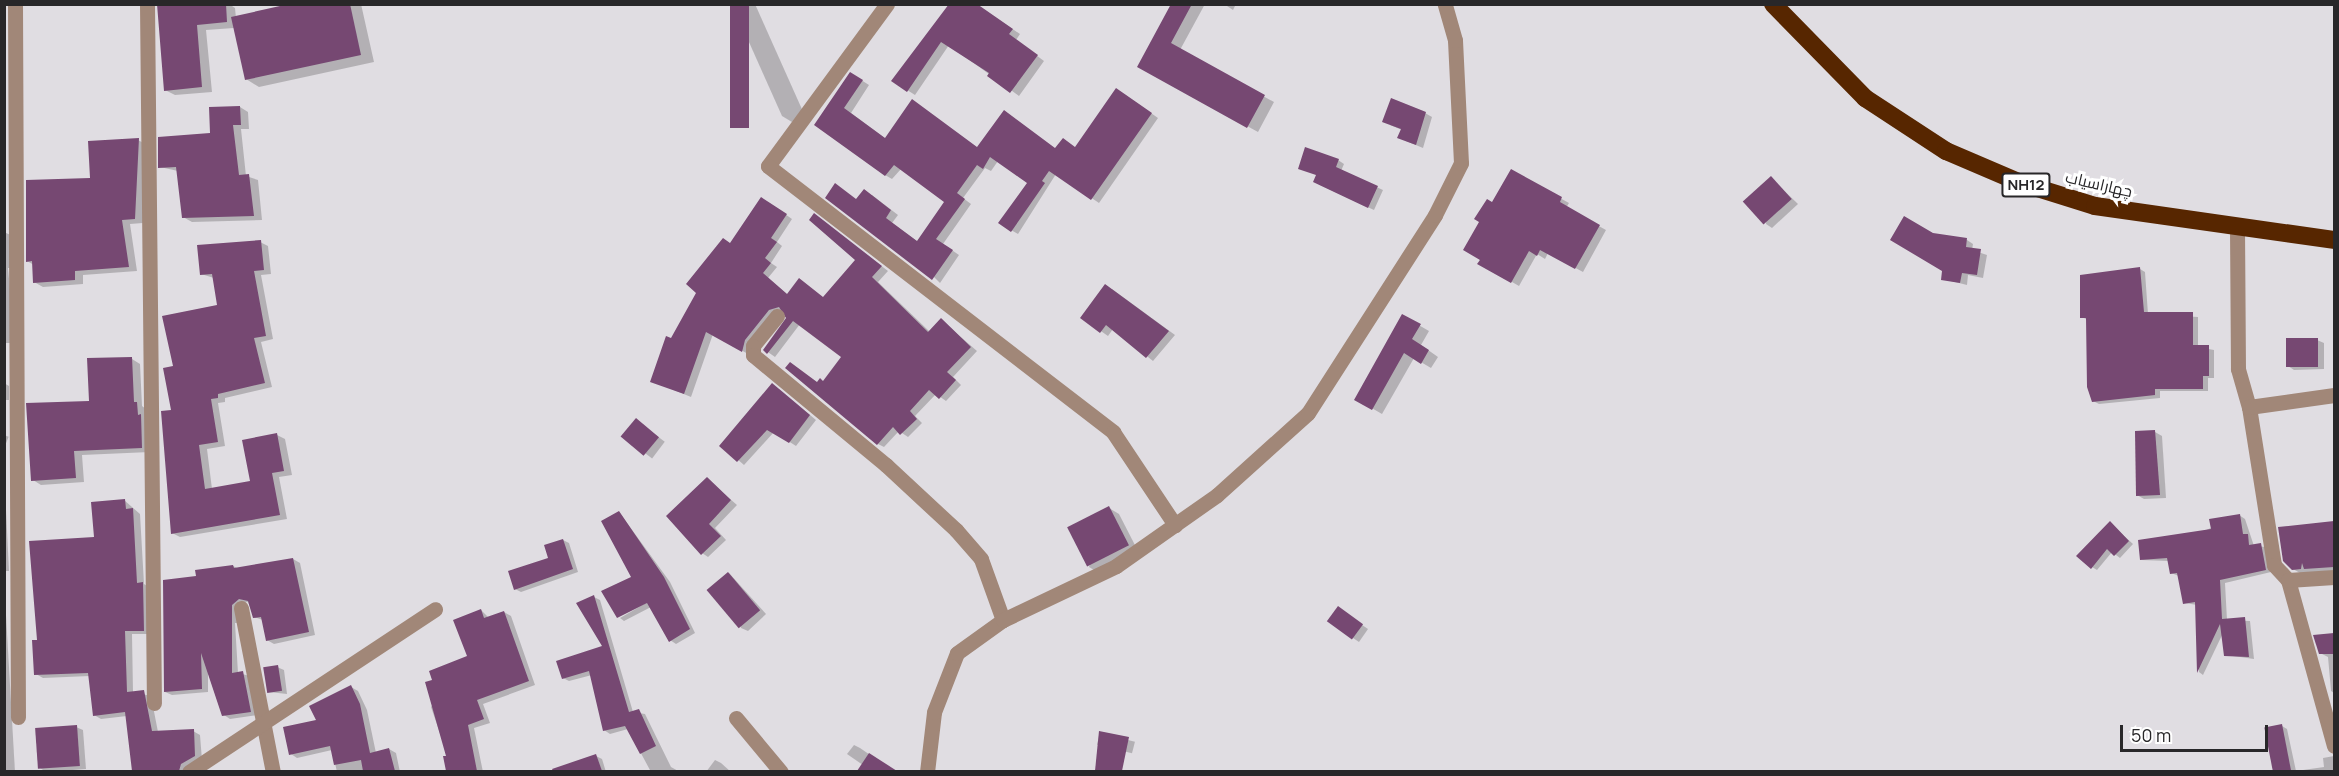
<!DOCTYPE html>
<meta charset="utf-8">
<style>
body{margin:0}
#map{position:relative;width:2339px;height:776px;overflow:hidden;background:#e0dde2;font-family:Manrope,Cairo,sans-serif}
div>[style]{position:absolute}
[style*='--x']{left:calc(var(--x)*1px);top:calc(var(--y)*1px);width:calc(var(--w)*1px);rotate:calc(var(--a)*1deg)}
.shadow>*{inset:0;background:#0003;transform-origin:0 0}
.building>*{inset:0;background:#764872;transform-origin:0 0}
.minor>*{height:15px;margin:-7.5px;padding:0 7.5px;transform-origin:7.5px;border-radius:7.5px;background:#a18778}
.highway>*{height:18px;margin:-9px;padding:0 9px;transform-origin:9px;border-radius:9px;background:#572600}
span{translate:-50% -50%;white-space:nowrap;text-align:center;line-height:1.15;-webkit-text-stroke:6px #fff;paint-order:stroke}
.shield-label span{padding:2px 4px;background:#fff;border:2px solid;border-radius:4px;-webkit-text-stroke-width:0}
.shield-label{font-size:15px;color:#282729;font-weight:700}
.street-label{font-size:16px;color:#282729}
.frame{position:absolute;inset:0;border:6px solid #282729;pointer-events:none}
.scale{position:absolute;left:2120px;top:725px;width:148px;height:27px;box-sizing:border-box;border:3px solid #282729;border-top:0;padding-left:8px;font-size:18px;line-height:21px;white-space:nowrap;color:#282729;-webkit-text-stroke:4px #fff;paint-order:stroke}
</style>
<div id="map">
<div class="shadow">
<div style="clip-path:polygon(158px 4px,229px 4px,235px 8px,236px 18px,296px 4px,361px 4px,374px 62px,259px 87px,246px 79px,234px 28px,206px 30px,212px 92px,175px 95px,165px 90px)"></div>
<div style="clip-path:polygon(732px 4px,755px 4px,805px 116px,792px 122px,782px 116px)"></div>
<div style="clip-path:polygon(976px 4px,1020px 34px,1016px 40px,1044px 61px,1019px 96px,949px 45px,915px 95px,893px 81px)"></div>
<div style="clip-path:polygon(1173px 4px,1205px 4px,1180px 50px,1274px 102px,1258px 132px,1139px 67px)"></div>
<div style="clip-path:polygon(1224px 4px,1236px 4px,1233px 10px)"></div>
<div style="clip-path:polygon(858px 78px,869px 85px,851px 113px,886px 139px,978px 148px,1076px 149px,1124px 94px,1158px 118px,1099px 203px,1056px 174px,1018px 234px,1011px 230px,1029px 183px,998px 161px,991px 171px,985px 168px,963px 198px,971px 204px,943px 244px,959px 255px,940px 283px,857px 200px,872px 195px,898px 215px,892px 223px,918px 242px,946px 202px,901px 169px,892px 179px,885px 175px,817px 125px)"></div>
<div style="clip-path:polygon(4px 97px,6px 98px,4px 150px)"></div>
<div style="clip-path:polygon(240px 107px,248px 112px,249px 129px,241px 129px,246px 176px,258px 180px,262px 220px,192px 222px,183px 217px,178px 171px,160px 167px,211px 134px)"></div>
<div style="clip-path:polygon(1425px 113px,1432px 117px,1423px 148px,1406px 141px,1402px 130px,1390px 125px)"></div>
<div style="clip-path:polygon(138px 140px,147px 145px,143px 223px,130px 224px,137px 271px,83px 275px,83px 284px,43px 287px,34px 282px,34px 265px,27px 261px,91px 179px)"></div>
<div style="clip-path:polygon(1338px 160px,1344px 164px,1341px 171px,1383px 190px,1374px 210px,1320px 185px)"></div>
<div style="clip-path:polygon(1511px 171px,1569px 203px,1566px 208px,1606px 230px,1583px 272px,1548px 253px,1545px 259px,1537px 254px,1519px 286px,1479px 263px,1493px 204px)"></div>
<div style="clip-path:polygon(1771px 178px,1798px 204px,1772px 228px,1766px 224px)"></div>
<div style="clip-path:polygon(768px 202px,792px 219px,777px 242px,782px 246px,771px 263px,777px 267px,768px 278px,788px 295px,824px 298px,857px 260px,820px 219px,888px 271px,878px 282px,930px 332px,941px 320px,977px 351px,953px 377px,961px 385px,946px 401px,936px 394px,915px 416px,922px 423px,908px 437px,899px 431px,884px 447px,878px 444px,818px 384px,824px 382px,844px 357px,800px 324px,775px 357px,765px 350px,787px 322px,785px 312px,748px 354px,713px 334px,691px 397px,652px 381px,672px 340px,731px 244px)"></div>
<div style="clip-path:polygon(4px 232px,15px 237px,15px 268px,8px 268px,15px 343px,4px 343px)"></div>
<div style="clip-path:polygon(1933px 235px,1967px 240px,1973px 244px,1972px 250px,1987px 255px,1983px 278px,1968px 275px,1967px 285px,1943px 279px,1944px 271px)"></div>
<div style="clip-path:polygon(260px 242px,268px 246px,271px 274px,261px 275px,273px 339px,261px 342px,272px 387px,225px 398px,225px 402px,218px 403px,225px 446px,207px 449px,212px 489px,252px 482px,277px 435px,285px 439px,292px 475px,279px 477px,287px 519px,180px 537px,172px 533px,175px 368px,219px 306px,214px 278px,201px 274px)"></div>
<div style="clip-path:polygon(2140px 269px,2145px 272px,2148px 314px,2198px 317px,2198px 347px,2214px 350px,2214px 378px,2208px 378px,2208px 391px,2160px 391px,2160px 398px,2099px 404px,2093px 401px,2088px 320px,2082px 317px)"></div>
<div style="clip-path:polygon(1112px 289px,1175px 335px,1153px 361px,1113px 329px,1108px 336px,1082px 318px)"></div>
<div style="clip-path:polygon(1403px 316px,1429px 331px,1421px 345px,1438px 357px,1431px 368px,1414px 358px,1382px 414px,1356px 399px)"></div>
<div style="clip-path:polygon(2317px 340px,2324px 343px,2324px 369px,2294px 370px,2288px 366px)"></div>
<div style="clip-path:polygon(132px 359px,140px 364px,142px 406px,146px 409px,150px 452px,82px 455px,84px 482px,41px 485px,33px 480px,90px 403px)"></div>
<div style="clip-path:polygon(4px 383px,9px 386px,9px 400px,4px 400px)"></div>
<div style="clip-path:polygon(779px 389px,816px 420px,796px 446px,774px 432px,744px 465px,721px 445px)"></div>
<div style="left:636px;top:420px;width:36px;height:21px;rotate:37deg"></div>
<div style="clip-path:polygon(2155px 432px,2162px 436px,2166px 498px,2144px 499px,2137px 495px)"></div>
<div style="left:4px;top:435px;width:5px;height:31px;rotate:22deg"></div>
<div style="clip-path:polygon(4px 469px,9px 571px,4px 571px)"></div>
<div style="clip-path:polygon(707px 479px,737px 505px,715px 528px,726px 540px,708px 557px,702px 553px)"></div>
<div style="clip-path:polygon(124px 500px,140px 514px,144px 584px,150px 588px,150px 634px,132px 634px,133px 692px,151px 696px,158px 732px,193px 731px,200px 735px,202px 760px,187px 772px,133px 772px,127px 716px,101px 719px,94px 715px,90px 676px,43px 678px,36px 674px,39px 641px,96px 538px)"></div>
<div style="clip-path:polygon(1109px 508px,1119px 514px,1138px 551px,1099px 573px,1089px 567px)"></div>
<div style="clip-path:polygon(619px 512px,670px 582px,695px 633px,676px 644px,670px 640px,651px 607px,624px 621px,620px 618px,653px 599px,618px 617px,633px 578px)"></div>
<div style="clip-path:polygon(2239px 515px,2245px 519px,2254px 546px,2266px 547px,2271px 572px,2225px 583px,2227px 620px,2250px 621px,2254px 659px,2226px 655px,2223px 633px,2203px 675px,2199px 672px,2197px 605px,2185px 603px,2179px 576px,2171px 573px,2169px 561px,2141px 560px)"></div>
<div style="clip-path:polygon(2334px 522px,2334px 571px,2300px 573px,2293px 569px,2280px 528px)"></div>
<div style="clip-path:polygon(2110px 523px,2133px 544px,2120px 558px,2112px 552px,2097px 570px,2092px 567px)"></div>
<div style="clip-path:polygon(563px 540px,569px 543px,578px 572px,521px 592px,515px 589px,550px 559px)"></div>
<div style="clip-path:polygon(293px 559px,300px 563px,315px 635px,274px 644px,267px 640px,263px 620px,254px 617px,248px 602px,241px 603px,240px 623px,235px 623px,238px 673px,250px 676px,257px 715px,230px 719px,224px 715px,208px 670px,208px 692px,172px 695px,165px 692px,198px 578px,233px 566px,239px 569px)"></div>
<div style="clip-path:polygon(729px 573px,766px 614px,748px 631px,741px 628px)"></div>
<div style="clip-path:polygon(4px 580px,15px 772px,4px 772px)"></div>
<div style="clip-path:polygon(594px 597px,600px 600px,633px 712px,645px 714px,671px 767px,680px 772px,651px 772px,628px 729px,610px 734px,604px 730px,592px 675px,569px 681px,563px 678px,605px 646px)"></div>
<div style="clip-path:polygon(481px 610px,489px 618px,504px 612px,511px 616px,535px 685px,483px 704px,490px 723px,474px 728px,483px 772px,447px 772px,445px 758px,448px 757px,431px 707px,468px 656px)"></div>
<div style="clip-path:polygon(1343px 612px,1368px 629px,1359px 642px,1353px 638px)"></div>
<div style="clip-path:polygon(2334px 635px,2334px 693px,2331px 691px,2328px 657px,2320px 653px,2315px 637px)"></div>
<div style="clip-path:polygon(277px 667px,284px 670px,287px 694px,269px 692px)"></div>
<div style="clip-path:polygon(351px 687px,358px 691px,367px 710px,376px 753px,389px 749px,396px 753px,400px 772px,337px 772px,332px 750px,297px 758px,291px 754px)"></div>
<div style="clip-path:polygon(2282px 726px,2287px 729px,2296px 771px,2324px 767px,2323px 758px,2334px 756px,2334px 772px,2275px 772px,2266px 729px)"></div>
<div style="clip-path:polygon(76px 727px,83px 730px,86px 769px,46px 772px,40px 768px)"></div>
<div style="left:1100px;top:733px;width:36px;height:12px;rotate:14deg"></div>
<div style="clip-path:polygon(854px 745px,860px 748px,895px 772px,873px 772px,847px 754px)"></div>
<div style="clip-path:polygon(596px 756px,602px 759px,606px 772px,564px 772px,563px 767px)"></div>
<div style="clip-path:polygon(715px 760px,721px 763px,731px 772px,706px 772px)"></div>
</div>
<div class="building">
<div style="clip-path:polygon(157px 4px,226px 4px,227px 22px,197px 25px,202px 87px,164px 91px)"></div>
<div style="clip-path:polygon(289px 4px,350px 4px,361px 55px,245px 80px,231px 17px)"></div>
<div style="left:730px;top:4px;width:19px;height:124px"></div>
<div style="clip-path:polygon(949px 4px,977px 4px,1013px 29px,1009px 34px,1038px 55px,1010px 93px,987px 76px,989px 73px,941px 42px,907px 92px,891px 81px)"></div>
<div style="clip-path:polygon(1171px 4px,1192px 4px,1171px 43px,1265px 95px,1247px 128px,1137px 67px)"></div>
<div style="clip-path:polygon(850px 72px,863px 80px,844px 108px,885px 138px,912px 99px,977px 147px,1004px 110px,1055px 148px,1063px 138px,1075px 147px,1116px 88px,1152px 113px,1091px 200px,1049px 171px,1042px 181px,1045px 183px,1011px 232px,998px 223px,1027px 183px,990px 157px,983px 169px,977px 165px,957px 193px,965px 199px,936px 239px,953px 250px,932px 280px,825px 198px,835px 183px,856px 199px,864px 189px,891px 210px,886px 218px,917px 241px,944px 202px,894px 165px,885px 176px,814px 125px)"></div>
<div style="clip-path:polygon(1391px 98px,1426px 112px,1416px 145px,1397px 138px,1401px 129px,1382px 122px)"></div>
<div style="clip-path:polygon(240px 106px,241px 125px,233px 125px,239px 175px,249px 174px,254px 216px,182px 218px,176px 167px,158px 168px,158px 137px,210px 133px,209px 107px)"></div>
<div style="clip-path:polygon(139px 138px,135px 219px,122px 220px,129px 267px,75px 271px,75px 280px,33px 283px,32px 261px,26px 262px,26px 180px,90px 178px,88px 141px)"></div>
<div style="clip-path:polygon(1305px 147px,1339px 159px,1336px 167px,1378px 186px,1368px 208px,1313px 182px,1316px 175px,1298px 169px)"></div>
<div style="clip-path:polygon(1511px 169px,1562px 197px,1560px 202px,1600px 225px,1575px 269px,1540px 250px,1537px 256px,1529px 251px,1511px 283px,1477px 264px,1480px 260px,1463px 250px,1479px 222px,1474px 219px,1487px 199px,1492px 202px)"></div>
<div style="left:1771px;top:176px;width:31px;height:38px;rotate:48deg"></div>
<div style="clip-path:polygon(761px 197px,787px 214px,771px 238px,777px 242px,765px 258px,771px 263px,763px 273px,787px 294px,799px 278px,823px 297px,855px 260px,809px 220px,814px 213px,882px 266px,872px 277px,928px 332px,941px 318px,971px 347px,947px 372px,956px 380px,939px 399px,929px 390px,910px 411px,917px 419px,900px 435px,893px 427px,877px 445px,785px 368px,790px 362px,817px 382px,820px 378px,823px 381px,841px 357px,793px 321px,767px 354px,763px 350px,786px 318px,779px 307px,769px 310px,745px 340px,742px 352px,706px 332px,684px 394px,650px 382px,666px 336px,671px 338px,696px 293px,686px 284px,723px 238px,730px 243px)"></div>
<div style="clip-path:polygon(1904px 216px,1933px 233px,1967px 238px,1966px 247px,1981px 249px,1977px 275px,1962px 273px,1960px 283px,1941px 280px,1942px 271px,1890px 240px)"></div>
<div style="clip-path:polygon(261px 240px,264px 270px,254px 271px,266px 336px,254px 338px,265px 383px,218px 394px,218px 398px,211px 399px,218px 442px,199px 445px,205px 489px,250px 481px,242px 440px,277px 433px,284px 471px,272px 473px,280px 515px,171px 534px,161px 411px,171px 410px,163px 368px,173px 366px,162px 316px,217px 305px,212px 274px,200px 275px,197px 245px)"></div>
<div style="clip-path:polygon(2140px 267px,2144px 312px,2193px 312px,2193px 345px,2209px 345px,2209px 376px,2203px 376px,2203px 389px,2155px 389px,2155px 395px,2092px 402px,2087px 387px,2086px 318px,2080px 318px,2080px 275px)"></div>
<div style="clip-path:polygon(1105px 284px,1169px 331px,1146px 358px,1106px 325px,1100px 333px,1080px 318px)"></div>
<div style="clip-path:polygon(1402px 314px,1421px 324px,1412px 339px,1429px 350px,1421px 364px,1404px 353px,1372px 410px,1354px 400px)"></div>
<div style="left:2286px;top:338px;width:32px;height:29px"></div>
<div style="clip-path:polygon(132px 357px,134px 402px,137px 402px,138px 415px,141px 414px,142px 448px,74px 451px,76px 478px,31px 481px,26px 403px,89px 401px,87px 358px)"></div>
<div style="clip-path:polygon(772px 383px,810px 415px,789px 443px,767px 430px,737px 462px,719px 446px)"></div>
<div style="left:636px;top:418px;width:30px;height:24px;rotate:40deg"></div>
<div style="clip-path:polygon(2155px 430px,2160px 495px,2136px 496px,2135px 431px)"></div>
<div style="clip-path:polygon(707px 477px,731px 500px,709px 524px,721px 536px,701px 555px,666px 516px)"></div>
<div style="clip-path:polygon(125px 499px,126px 509px,133px 508px,137px 583px,143px 582px,144px 631px,125px 631px,127px 692px,144px 690px,152px 731px,194px 729px,195px 756px,181px 764px,179px 771px,132px 771px,125px 712px,93px 716px,88px 673px,34px 675px,32px 640px,37px 640px,29px 541px,94px 537px,91px 502px)"></div>
<div style="left:1109px;top:506px;width:44px;height:47px;rotate:63deg"></div>
<div style="clip-path:polygon(619px 511px,664px 577px,690px 629px,669px 642px,647px 603px,617px 618px,601px 591px,631px 577px,601px 521px)"></div>
<div style="clip-path:polygon(2240px 514px,2243px 534px,2248px 534px,2249px 545px,2261px 543px,2266px 570px,2220px 580px,2222px 619px,2245px 617px,2249px 657px,2224px 656px,2220px 624px,2197px 673px,2195px 602px,2183px 604px,2177px 573px,2170px 574px,2167px 558px,2140px 560px,2138px 540px,2211px 529px,2209px 519px)"></div>
<div style="clip-path:polygon(2110px 521px,2129px 541px,2114px 556px,2107px 549px,2091px 569px,2076px 556px)"></div>
<div style="clip-path:polygon(2334px 521px,2334px 567px,2304px 569px,2302px 563px,2301px 569px,2292px 570px,2283px 561px,2278px 527px)"></div>
<div style="clip-path:polygon(563px 539px,573px 569px,514px 590px,508px 571px,548px 558px,544px 545px)"></div>
<div style="clip-path:polygon(293px 558px,309px 632px,266px 641px,261px 617px,253px 618px,248px 601px,239px 599px,232px 605px,232px 673px,243px 671px,251px 712px,222px 716px,201px 653px,202px 689px,164px 692px,163px 580px,196px 576px,195px 570px,233px 565px,234px 568px)"></div>
<div style="left:728px;top:572px;width:50px;height:28px;rotate:50deg"></div>
<div style="clip-path:polygon(594px 595px,629px 712px,639px 709px,656px 746px,640px 754px,625px 726px,603px 731px,589px 671px,562px 679px,556px 661px,602px 646px,576px 603px)"></div>
<div style="left:1338px;top:606px;width:31px;height:19px;rotate:36deg"></div>
<div style="clip-path:polygon(481px 609px,484px 618px,504px 611px,529px 681px,477px 700px,484px 719px,468px 725px,477px 771px,446px 771px,443px 756px,446px 756px,425px 682px,432px 680px,429px 671px,467px 656px,453px 620px)"></div>
<div style="clip-path:polygon(2334px 633px,2334px 654px,2319px 654px,2313px 635px)"></div>
<div style="left:278px;top:665px;width:26px;height:15px;rotate:81deg"></div>
<div style="clip-path:polygon(351px 685px,360px 704px,370px 753px,389px 748px,395px 771px,363px 771px,361px 760px,334px 765px,330px 746px,289px 755px,283px 727px,316px 720px,309px 706px)"></div>
<div style="left:2282px;top:724px;width:48px;height:18px;rotate:79deg"></div>
<div style="left:77px;top:725px;width:41px;height:42px;rotate:86deg"></div>
<div style="clip-path:polygon(1099px 731px,1129px 737px,1122px 771px,1095px 771px)"></div>
<div style="clip-path:polygon(869px 753px,897px 771px,857px 771px)"></div>
<div style="clip-path:polygon(596px 754px,602px 771px,553px 771px,552px 769px)"></div>
</div>
<div class="minor">
<div style="--x:15;--y:4;--w:713;--a:89.76"></div>
<div style="--x:147;--y:4;--w:699;--a:89.43"></div>
<div style="--x:887;--y:4;--w:201;--a:126.3"></div>
<div style="--x:768;--y:166;--w:436;--a:37.6"></div>
<div style="--x:1113;--y:432;--w:112;--a:56.3"></div>
<div style="--x:2237;--y:227;--w:142;--a:89.6"></div>
<div style="--x:2238;--y:369;--w:40;--a:74"></div>
<div style="--x:2249;--y:407;--w:160;--a:81"></div>
<div style="--x:2274;--y:565;--w:21;--a:47"></div>
<div style="--x:2288;--y:580;--w:172;--a:74.5"></div>
<div style="--x:777;--y:316;--w:38;--a:129"></div>
<div style="--x:753;--y:346;--w:9;--a:90"></div>
<div style="--x:753;--y:355;--w:173;--a:39.6"></div>
<div style="--x:886;--y:465;--w:96;--a:42.9"></div>
<div style="--x:956;--y:530;--w:38;--a:49"></div>
<div style="--x:981;--y:559;--w:65;--a:70.2"></div>
<div style="--x:2249;--y:407;--w:86;--a:-8"></div>
<div style="--x:2288;--y:580;--w:46;--a:-3.7"></div>
<div style="--x:241;--y:608;--w:167;--a:79"></div>
<div style="--x:736;--y:718;--w:70;--a:50.2"></div>
<div style="--x:189;--y:772;--w:295;--a:-33.5"></div>
<div style="--x:927;--y:772;--w:60;--a:-83.3"></div>
<div style="--x:934;--y:712;--w:63;--a:-68.7"></div>
<div style="--x:957;--y:653;--w:57;--a:-35.7"></div>
<div style="--x:1003;--y:620;--w:125;--a:-25.5"></div>
<div style="--x:1116;--y:566;--w:123;--a:-35.1"></div>
<div style="--x:1217;--y:495;--w:122;--a:-42"></div>
<div style="--x:1308;--y:413;--w:235;--a:-57.3"></div>
<div style="--x:1435;--y:215;--w:58;--a:-63.4"></div>
<div style="--x:1461;--y:163;--w:123;--a:-92.8"></div>
<div style="--x:1455;--y:40;--w:37;--a:-106"></div>
</div>
<div class="highway">
<div style="--x:1773;--y:4;--w:132;--a:45.6"></div>
<div style="--x:1865;--y:98;--w:97;--a:33.2"></div>
<div style="--x:1946;--y:151;--w:82;--a:23.1"></div>
<div style="--x:2021;--y:183;--w:77;--a:17.3"></div>
<div style="--x:2095;--y:206;--w:241;--a:8.1"></div>
</div>
<div class="shield-label">
<span style="left:2026px;top:185px">NH12</span>
</div>
<div class="street-label">
<span style="left:2099px;top:184px;rotate:13deg">چهاراسیاب</span>
</div>
<div class="frame"></div>
<div class="scale">50 m</div>
</div>
